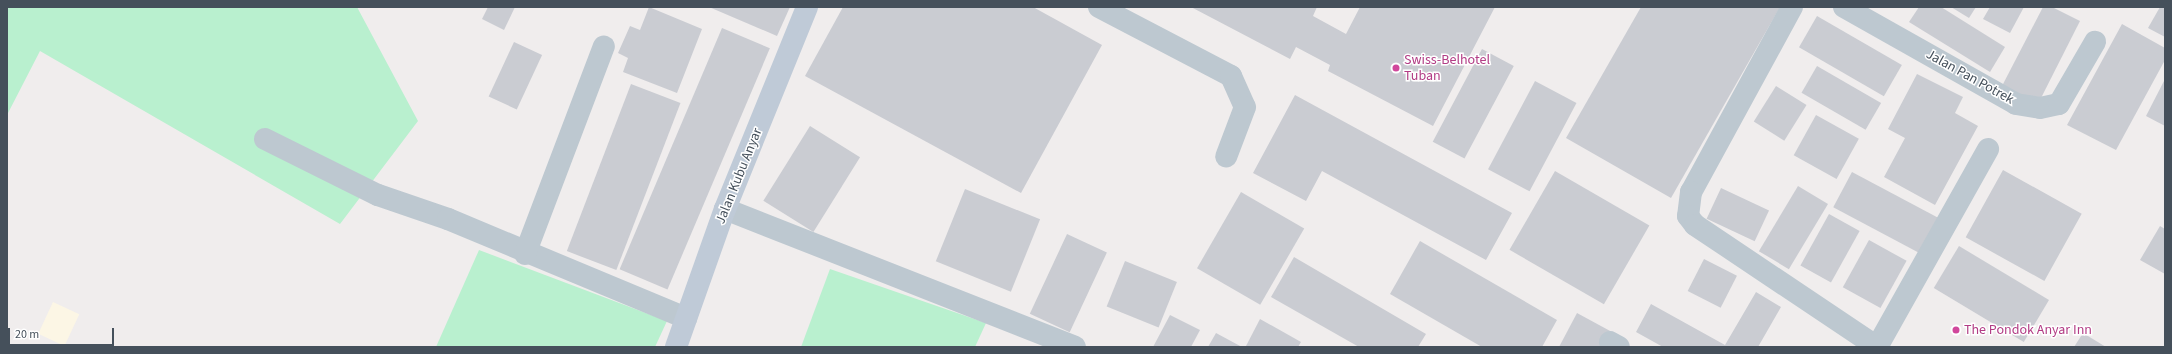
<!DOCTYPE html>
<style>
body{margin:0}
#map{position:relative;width:2172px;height:354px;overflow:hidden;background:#f0eded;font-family:"Source Sans 3",sans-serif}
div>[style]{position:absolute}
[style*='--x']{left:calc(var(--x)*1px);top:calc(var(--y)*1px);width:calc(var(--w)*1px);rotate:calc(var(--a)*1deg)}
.commercial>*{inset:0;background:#fcf6e5;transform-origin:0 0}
.green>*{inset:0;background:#b9f0cf}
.building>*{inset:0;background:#caccd2;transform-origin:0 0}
.street>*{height:22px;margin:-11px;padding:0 11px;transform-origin:11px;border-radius:11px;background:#bdc8d0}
.secondary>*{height:22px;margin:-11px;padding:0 11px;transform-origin:11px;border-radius:11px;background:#bfcad7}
.dots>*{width:11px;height:11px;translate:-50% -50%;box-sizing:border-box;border:2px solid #fff;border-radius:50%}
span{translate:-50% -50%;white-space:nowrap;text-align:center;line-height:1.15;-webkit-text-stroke:3px #fff;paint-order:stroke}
.hotel-label{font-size:14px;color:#b23c85}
.left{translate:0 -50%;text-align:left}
.street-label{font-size:14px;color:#45505b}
.frame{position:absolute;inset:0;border:8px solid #45505b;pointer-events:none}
.scale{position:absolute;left:8px;top:328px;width:106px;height:18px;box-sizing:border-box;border:2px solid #45505b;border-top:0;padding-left:5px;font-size:12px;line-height:14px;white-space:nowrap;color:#45505b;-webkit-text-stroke:3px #fff;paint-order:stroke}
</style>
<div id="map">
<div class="commercial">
<div style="left:53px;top:302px;width:29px;height:35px;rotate:25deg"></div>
</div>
<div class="green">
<div style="clip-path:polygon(7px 7px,357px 7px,418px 121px,340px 224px,40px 51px,7px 115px)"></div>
<div style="clip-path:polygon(479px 250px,667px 321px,655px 347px,436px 347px)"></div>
<div style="clip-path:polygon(830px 269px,986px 323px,975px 347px,801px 347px)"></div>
</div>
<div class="building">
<div style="clip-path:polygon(488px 7px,515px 7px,504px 30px,482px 19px)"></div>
<div style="clip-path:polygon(649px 7px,702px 29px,677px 93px,623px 72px,628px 58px,618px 53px,630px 26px,640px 30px)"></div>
<div style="clip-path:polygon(709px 7px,790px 7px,777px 36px)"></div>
<div style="clip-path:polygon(843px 7px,1033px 7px,1102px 45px,1021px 193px,805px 76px)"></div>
<div style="clip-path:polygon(1191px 7px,1317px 7px,1313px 16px,1346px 34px,1360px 7px,1495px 7px,1433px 126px,1328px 71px,1330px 65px,1296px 47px,1290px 59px)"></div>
<div style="clip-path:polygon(1641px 7px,1780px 7px,1671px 198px,1566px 138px)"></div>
<div style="clip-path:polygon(1919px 7px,1941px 7px,2005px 47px,1990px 72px,1909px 22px)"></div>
<div style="clip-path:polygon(1951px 7px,1976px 7px,1969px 18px)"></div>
<div style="clip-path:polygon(1990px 7px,2024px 7px,2010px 33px,1983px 19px)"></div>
<div style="clip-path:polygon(2043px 7px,2052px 7px,2080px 21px,2038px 104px,2002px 86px)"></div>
<div style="clip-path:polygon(2160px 7px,2165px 7px,2165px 37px,2148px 28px)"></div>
<div style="left:1817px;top:16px;width:98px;height:36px;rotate:30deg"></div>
<div style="clip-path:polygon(2122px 24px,2165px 48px,2165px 60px,2116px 150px,2067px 125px)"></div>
<div style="left:722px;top:28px;width:52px;height:262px;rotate:23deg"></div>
<div style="left:514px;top:42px;width:31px;height:60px;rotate:25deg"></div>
<div style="left:1482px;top:49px;width:36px;height:105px;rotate:28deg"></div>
<div style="left:1817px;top:66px;width:74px;height:31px;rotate:30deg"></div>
<div style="clip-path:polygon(1917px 74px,1963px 97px,1955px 113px,1978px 126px,1935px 205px,1884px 177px,1905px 138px,1888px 129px)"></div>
<div style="clip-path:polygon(2165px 79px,2165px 126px,2146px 116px)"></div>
<div style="left:1535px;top:81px;width:47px;height:100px;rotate:28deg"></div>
<div style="left:631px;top:84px;width:53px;height:179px;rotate:21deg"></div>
<div style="left:1776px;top:86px;width:36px;height:42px;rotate:32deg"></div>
<div style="clip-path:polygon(1295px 95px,1512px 213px,1486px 260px,1322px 171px,1306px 201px,1253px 173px)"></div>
<div style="left:1816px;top:115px;width:49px;height:46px;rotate:29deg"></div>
<div style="left:810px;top:126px;width:59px;height:88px;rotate:32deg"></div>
<div style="left:2003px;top:170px;width:90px;height:77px;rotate:29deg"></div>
<div style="left:1555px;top:171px;width:109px;height:91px;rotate:30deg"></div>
<div style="left:1852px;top:172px;width:97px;height:40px;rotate:28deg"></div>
<div style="left:1798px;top:186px;width:35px;height:76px;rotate:31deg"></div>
<div style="left:1721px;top:188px;width:53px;height:34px;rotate:25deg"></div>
<div style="left:965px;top:189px;width:81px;height:78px;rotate:22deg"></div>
<div style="left:1241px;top:192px;width:73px;height:88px;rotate:30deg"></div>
<div style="left:1829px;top:214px;width:35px;height:59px;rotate:29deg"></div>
<div style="clip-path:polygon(2160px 226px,2165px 229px,2165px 274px,2140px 260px)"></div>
<div style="left:1067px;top:234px;width:44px;height:88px;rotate:25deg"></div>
<div style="left:1869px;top:240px;width:43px;height:54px;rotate:29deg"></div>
<div style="clip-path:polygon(1420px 241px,1557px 320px,1542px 347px,1482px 347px,1390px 294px)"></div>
<div style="left:1959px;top:246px;width:105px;height:49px;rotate:31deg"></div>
<div style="clip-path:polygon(1294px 257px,1426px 334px,1418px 347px,1359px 347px,1271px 297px)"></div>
<div style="left:1704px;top:259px;width:37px;height:36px;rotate:27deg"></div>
<div style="left:1125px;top:261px;width:56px;height:49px;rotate:22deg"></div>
<div style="clip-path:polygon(1756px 292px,1781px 307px,1758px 347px,1663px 347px,1636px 332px,1651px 304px,1725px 345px)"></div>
<div style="clip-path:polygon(1577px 313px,1612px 332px,1604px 347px,1559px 347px)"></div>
<div style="clip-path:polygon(1170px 315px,1200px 330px,1191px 347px,1153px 347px)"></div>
<div style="clip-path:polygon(1260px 319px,1301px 342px,1298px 347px,1246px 346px)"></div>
<div style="clip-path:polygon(1216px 333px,1242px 347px,1208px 347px)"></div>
<div style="clip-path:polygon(2083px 333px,2106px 347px,2074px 347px)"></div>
</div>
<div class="street">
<div style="--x:1099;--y:7;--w:149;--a:27.6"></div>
<div style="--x:1231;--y:76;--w:34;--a:66"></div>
<div style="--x:1245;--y:107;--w:53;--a:110.8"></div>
<div style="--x:1792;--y:7;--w:211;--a:118.6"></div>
<div style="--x:1691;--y:192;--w:24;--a:97"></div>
<div style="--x:1688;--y:216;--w:11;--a:52"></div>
<div style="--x:1695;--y:225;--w:219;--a:33.8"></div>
<div style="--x:1844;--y:7;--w:197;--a:29.4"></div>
<div style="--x:2016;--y:104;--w:24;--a:9"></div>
<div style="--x:2040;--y:108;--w:19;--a:-12"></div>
<div style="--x:2059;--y:104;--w:72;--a:-59.9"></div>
<div style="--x:265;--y:139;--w:126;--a:26.4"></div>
<div style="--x:378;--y:195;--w:74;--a:18.9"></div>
<div style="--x:448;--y:219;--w:258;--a:22.6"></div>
<div style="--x:725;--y:209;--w:376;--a:21.5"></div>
<div style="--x:525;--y:254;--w:222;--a:-69.2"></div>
<div style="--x:1610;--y:342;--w:10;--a:29"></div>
<div style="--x:1877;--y:347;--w:227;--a:-60.7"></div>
</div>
<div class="secondary">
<div style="--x:676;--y:347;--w:146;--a:-70.5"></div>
<div style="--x:725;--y:209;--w:218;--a:-67.9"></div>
</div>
<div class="dots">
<div style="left:1396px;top:68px;background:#d1479c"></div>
<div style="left:1956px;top:330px;background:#d1479c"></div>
</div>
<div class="hotel-label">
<span class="left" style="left:1404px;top:68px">Swiss-Belhotel<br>Tuban</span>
<span class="left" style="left:1964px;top:330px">The Pondok Anyar Inn</span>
</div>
<div class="street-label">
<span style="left:1970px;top:77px;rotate:29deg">Jalan Pan Potrek</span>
<span style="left:739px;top:176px;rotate:-68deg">Jalan Kubu Anyar</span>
</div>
<div class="frame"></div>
<div class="scale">20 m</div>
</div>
